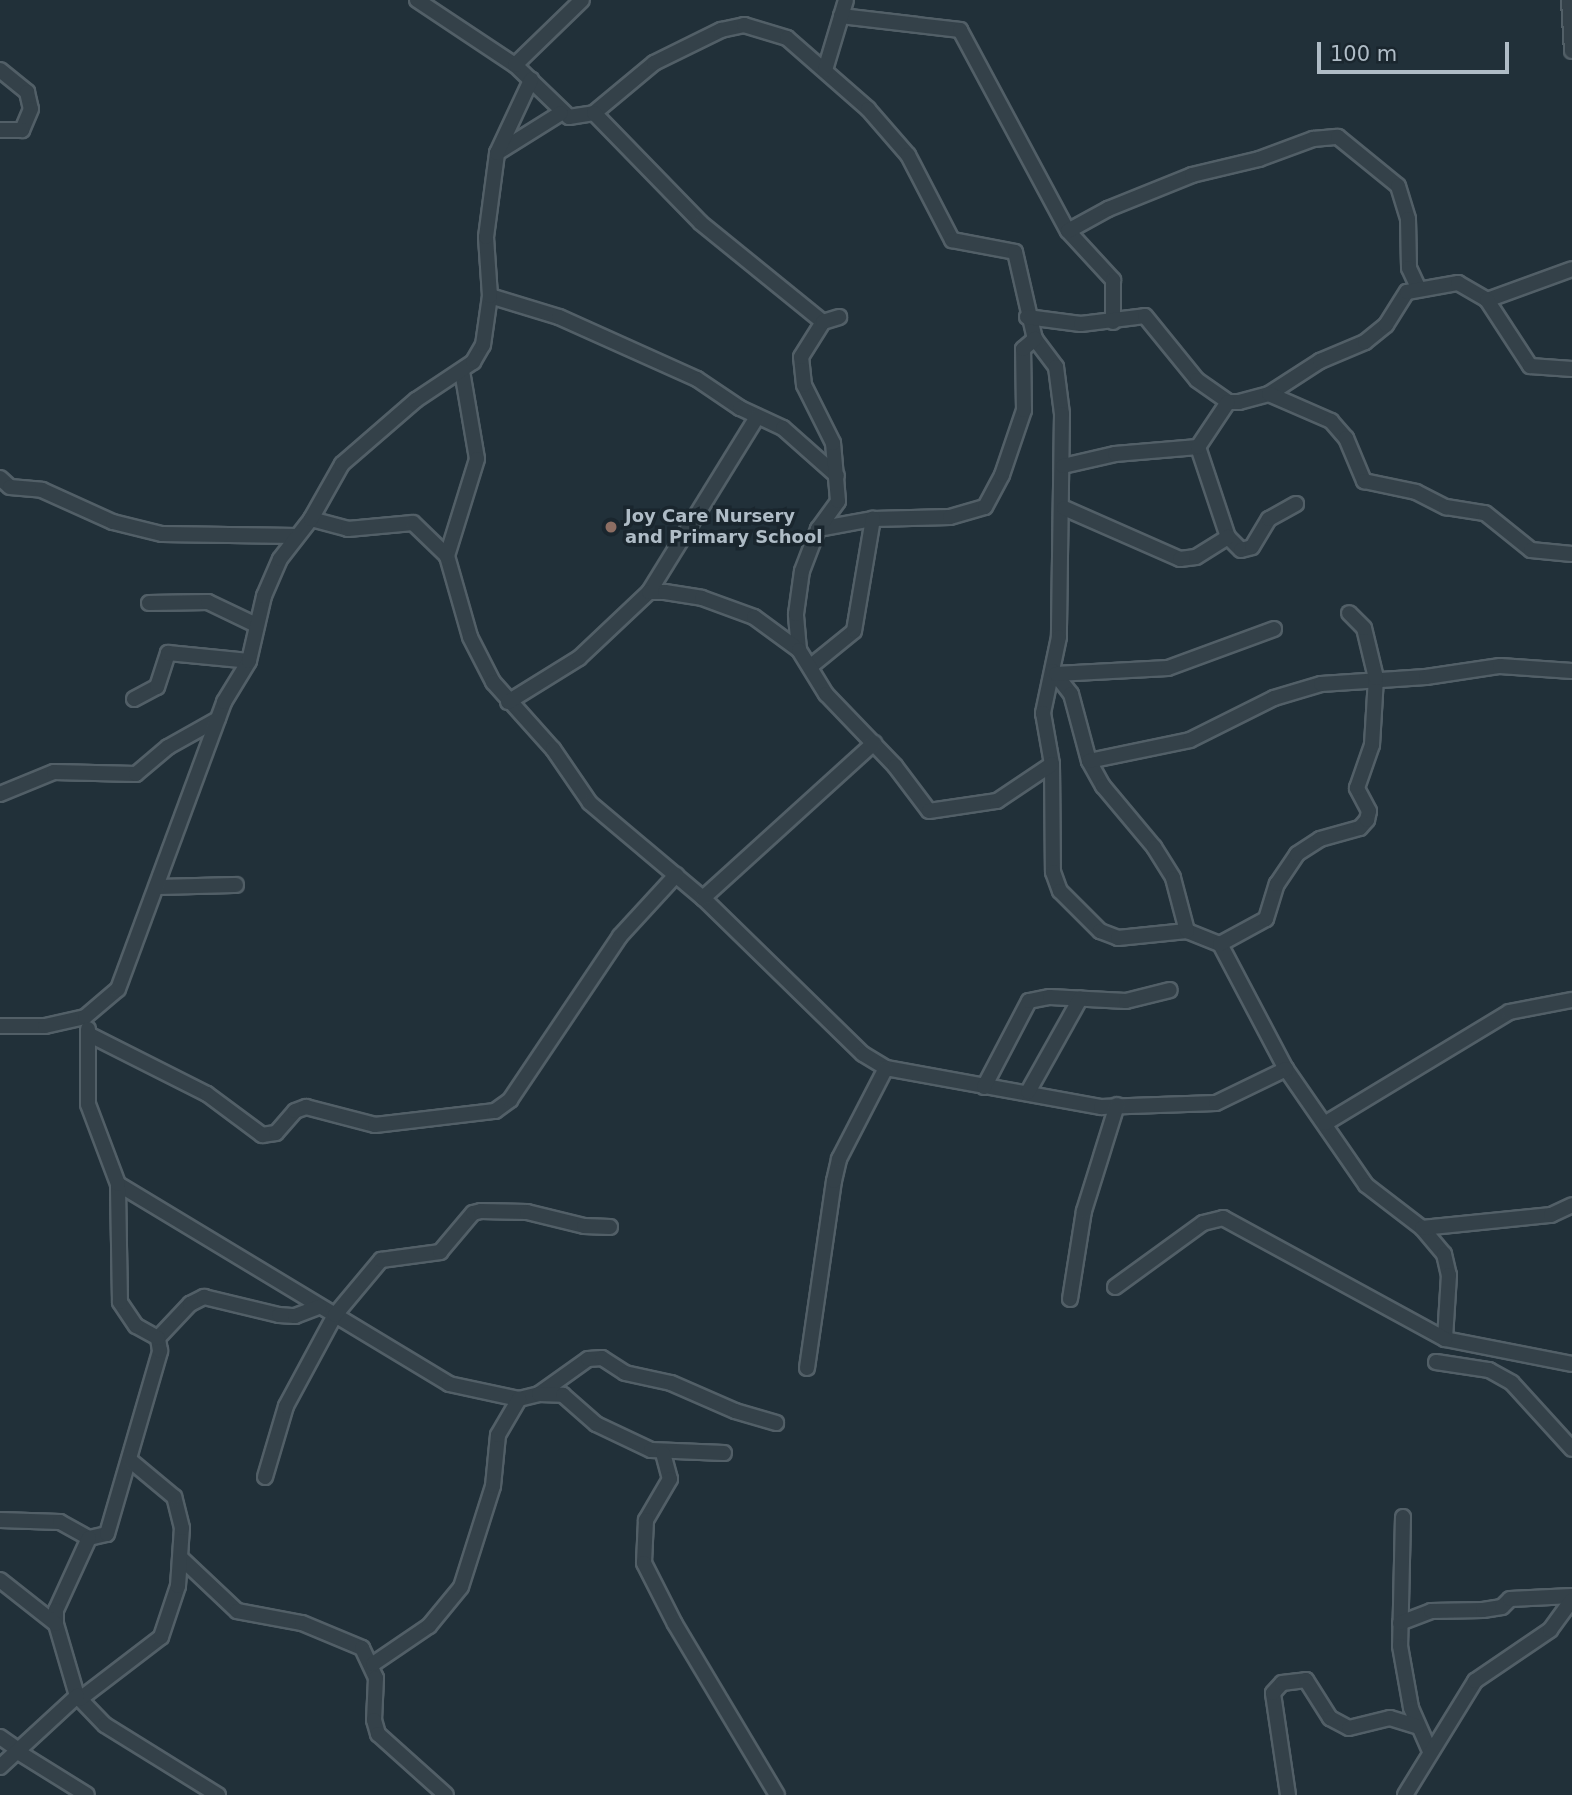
<!DOCTYPE html>
<style>
body{margin:0}
#map{position:relative;width:1572px;height:1795px;overflow:hidden;background:#213039;font-family:"DejaVu Sans",sans-serif}
div>[style]{position:absolute}
[style*='--x']{left:calc(var(--x)*1px);top:calc(var(--y)*1px);width:calc(var(--w)*1px);rotate:calc(var(--a)*1deg)}
.roads{filter:drop-shadow(2px 0 #525f67) drop-shadow(-2px 0 #525f67) drop-shadow(0 2px #525f67) drop-shadow(0 -2px #525f67)}
.street>*{height:14px;margin:-7px;padding:0 7px;transform-origin:7px;border-radius:7px;background:#344149}
.dots>*{width:19px;height:19px;translate:-50% -50%;box-sizing:border-box;border:4px solid #1a262e;border-radius:50%}
span{translate:-50% -50%;white-space:nowrap;text-align:center;line-height:1.15;-webkit-text-stroke:7px #1a262e;paint-order:stroke}
.poi-label{font-size:18px;color:#afbcc6;font-weight:700}
.left{translate:0 -50%;text-align:left}
.scale{position:absolute;left:1317px;top:42px;width:192px;height:32px;box-sizing:border-box;border:4px solid #afbcc6;border-top:0;padding-left:9px;font-size:21px;line-height:24px;white-space:nowrap;color:#afbcc6;-webkit-text-stroke:5px #1a262e;paint-order:stroke}
</style>
<div id="map">
<div class="roads">
<div class="street">
<div style="--x:417;--y:0;--w:118;--a:33.6"></div>
<div style="--x:515;--y:65;--w:75;--a:43.9"></div>
<div style="--x:569;--y:117;--w:25;--a:-9"></div>
<div style="--x:594;--y:113;--w:78;--a:-39.8"></div>
<div style="--x:654;--y:63;--w:75;--a:-26.2"></div>
<div style="--x:721;--y:30;--w:24;--a:-12"></div>
<div style="--x:744;--y:25;--w:45;--a:16.8"></div>
<div style="--x:787;--y:38;--w:108;--a:41.2"></div>
<div style="--x:868;--y:109;--w:61;--a:49"></div>
<div style="--x:908;--y:155;--w:96;--a:62.6"></div>
<div style="--x:952;--y:240;--w:64;--a:10.8"></div>
<div style="--x:1015;--y:252;--w:89;--a:77.1"></div>
<div style="--x:1035;--y:339;--w:35;--a:53"></div>
<div style="--x:1056;--y:367;--w:47;--a:82.7"></div>
<div style="--x:1062;--y:414;--w:223;--a:90.8"></div>
<div style="--x:1059;--y:637;--w:78;--a:101.9"></div>
<div style="--x:1043;--y:713;--w:52;--a:80"></div>
<div style="--x:1052;--y:764;--w:108;--a:89.5"></div>
<div style="--x:1053;--y:872;--w:20;--a:70"></div>
<div style="--x:1060;--y:891;--w:57;--a:45"></div>
<div style="--x:1100;--y:931;--w:19;--a:21"></div>
<div style="--x:1118;--y:938;--w:69;--a:-5.8"></div>
<div style="--x:1187;--y:931;--w:35;--a:22"></div>
<div style="--x:1220;--y:944;--w:141;--a:62.2"></div>
<div style="--x:1286;--y:1069;--w:141;--a:55.4"></div>
<div style="--x:1366;--y:1185;--w:71;--a:37.5"></div>
<div style="--x:1422;--y:1228;--w:34;--a:50"></div>
<div style="--x:1444;--y:1254;--w:22;--a:77"></div>
<div style="--x:1449;--y:1275;--w:64;--a:93.6"></div>
<div style="--x:1445;--y:1339;--w:129;--a:11.1"></div>
<div style="--x:1569;--y:0;--w:51;--a:86.6"></div>
<div style="--x:841;--y:16;--w:120;--a:6.7"></div>
<div style="--x:960;--y:30;--w:228;--a:61.8"></div>
<div style="--x:1068;--y:231;--w:67;--a:47.4"></div>
<div style="--x:1113;--y:280;--w:42;--a:90"></div>
<div style="--x:515;--y:65;--w:93;--a:-44.1"></div>
<div style="--x:0;--y:70;--w:35;--a:39"></div>
<div style="--x:27;--y:92;--w:17;--a:77"></div>
<div style="--x:31;--y:109;--w:23;--a:113"></div>
<div style="--x:22;--y:130;--w:22;--a:180"></div>
<div style="--x:825;--y:70;--w:73;--a:-73.3"></div>
<div style="--x:594;--y:113;--w:153;--a:45.8"></div>
<div style="--x:701;--y:223;--w:157;--a:39.1"></div>
<div style="--x:497;--y:153;--w:75;--a:-32"></div>
<div style="--x:1068;--y:231;--w:46;--a:-28.8"></div>
<div style="--x:1108;--y:209;--w:91;--a:-22"></div>
<div style="--x:1192;--y:175;--w:69;--a:-13.4"></div>
<div style="--x:1259;--y:159;--w:58;--a:-20.3"></div>
<div style="--x:1313;--y:139;--w:25;--a:-5"></div>
<div style="--x:1338;--y:137;--w:77;--a:39.2"></div>
<div style="--x:1398;--y:186;--w:34;--a:73"></div>
<div style="--x:1408;--y:219;--w:49;--a:88.8"></div>
<div style="--x:1409;--y:268;--w:21;--a:65"></div>
<div style="--x:490;--y:296;--w:72;--a:16.9"></div>
<div style="--x:559;--y:317;--w:151;--a:24.2"></div>
<div style="--x:697;--y:379;--w:52;--a:34"></div>
<div style="--x:740;--y:408;--w:47;--a:24.9"></div>
<div style="--x:783;--y:428;--w:72;--a:41.6"></div>
<div style="--x:1487;--y:300;--w:90;--a:-20"></div>
<div style="--x:1027;--y:317;--w:54;--a:7.4"></div>
<div style="--x:1081;--y:324;--w:64;--a:-7.1"></div>
<div style="--x:1145;--y:316;--w:82;--a:50.9"></div>
<div style="--x:1197;--y:380;--w:38;--a:35"></div>
<div style="--x:1228;--y:402;--w:11;--a:0"></div>
<div style="--x:1239;--y:402;--w:31;--a:-15"></div>
<div style="--x:1269;--y:394;--w:61;--a:-32.9"></div>
<div style="--x:1320;--y:361;--w:49;--a:-22.9"></div>
<div style="--x:1365;--y:342;--w:27;--a:-39"></div>
<div style="--x:1386;--y:325;--w:39;--a:-58"></div>
<div style="--x:1407;--y:292;--w:52;--a:-10"></div>
<div style="--x:1458;--y:283;--w:34;--a:30"></div>
<div style="--x:1487;--y:300;--w:79;--a:56.9"></div>
<div style="--x:1530;--y:366;--w:42;--a:4.1"></div>
<div style="--x:462;--y:371;--w:89;--a:80.3"></div>
<div style="--x:477;--y:459;--w:102;--a:107.2"></div>
<div style="--x:447;--y:556;--w:84;--a:74.1"></div>
<div style="--x:470;--y:637;--w:51;--a:62.9"></div>
<div style="--x:493;--y:682;--w:90;--a:48.2"></div>
<div style="--x:553;--y:749;--w:65;--a:55.6"></div>
<div style="--x:590;--y:803;--w:148;--a:40.1"></div>
<div style="--x:703;--y:898;--w:223;--a:44.3"></div>
<div style="--x:863;--y:1054;--w:27;--a:31"></div>
<div style="--x:886;--y:1068;--w:219;--a:10.3"></div>
<div style="--x:1101;--y:1107;--w:115;--a:-2"></div>
<div style="--x:1216;--y:1103;--w:78;--a:-25.9"></div>
<div style="--x:1269;--y:394;--w:68;--a:23.5"></div>
<div style="--x:1331;--y:421;--w:23;--a:49"></div>
<div style="--x:1346;--y:438;--w:47;--a:67.3"></div>
<div style="--x:1364;--y:481;--w:53;--a:11.9"></div>
<div style="--x:1416;--y:492;--w:34;--a:27"></div>
<div style="--x:1446;--y:507;--w:39;--a:9"></div>
<div style="--x:1485;--y:513;--w:59;--a:38.8"></div>
<div style="--x:1531;--y:550;--w:41;--a:5.6"></div>
<div style="--x:1198;--y:447;--w:95;--a:71.6"></div>
<div style="--x:1228;--y:537;--w:18;--a:45"></div>
<div style="--x:1241;--y:550;--w:11;--a:-15"></div>
<div style="--x:1252;--y:547;--w:33;--a:-59"></div>
<div style="--x:1269;--y:519;--w:31;--a:-29"></div>
<div style="--x:1063;--y:466;--w:53;--a:-13"></div>
<div style="--x:1115;--y:454;--w:83;--a:-4.8"></div>
<div style="--x:1198;--y:447;--w:54;--a:-56.3"></div>
<div style="--x:0;--y:478;--w:13;--a:42"></div>
<div style="--x:10;--y:487;--w:32;--a:5"></div>
<div style="--x:42;--y:490;--w:78;--a:24.3"></div>
<div style="--x:113;--y:522;--w:50;--a:13.8"></div>
<div style="--x:162;--y:534;--w:134;--a:0.9"></div>
<div style="--x:1064;--y:508;--w:127;--a:23.7"></div>
<div style="--x:1180;--y:559;--w:16;--a:-7"></div>
<div style="--x:1196;--y:557;--w:38;--a:-32"></div>
<div style="--x:311;--y:519;--w:38;--a:15"></div>
<div style="--x:348;--y:529;--w:65;--a:-5.3"></div>
<div style="--x:413;--y:523;--w:47;--a:44.1"></div>
<div style="--x:818;--y:529;--w:56;--a:-10.3"></div>
<div style="--x:873;--y:519;--w:77;--a:-1.5"></div>
<div style="--x:950;--y:517;--w:36;--a:-16"></div>
<div style="--x:985;--y:507;--w:36;--a:-62"></div>
<div style="--x:1002;--y:475;--w:69;--a:-71.3"></div>
<div style="--x:1024;--y:410;--w:61;--a:-90.9"></div>
<div style="--x:1023;--y:349;--w:16;--a:-40"></div>
<div style="--x:649;--y:592;--w:206;--a:-58.3"></div>
<div style="--x:149;--y:603;--w:59;--a:-1"></div>
<div style="--x:208;--y:602;--w:53;--a:25.6"></div>
<div style="--x:799;--y:650;--w:36;--a:-95"></div>
<div style="--x:796;--y:614;--w:43;--a:-82.1"></div>
<div style="--x:802;--y:571;--w:45;--a:-69.1"></div>
<div style="--x:818;--y:529;--w:34;--a:-54"></div>
<div style="--x:838;--y:501;--w:58;--a:-94.9"></div>
<div style="--x:833;--y:443;--w:65;--a:-116.6"></div>
<div style="--x:804;--y:385;--w:28;--a:-96"></div>
<div style="--x:801;--y:357;--w:41;--a:-57.8"></div>
<div style="--x:823;--y:322;--w:17;--a:-17"></div>
<div style="--x:811;--y:666;--w:55;--a:-39.1"></div>
<div style="--x:854;--y:631;--w:114;--a:-80.4"></div>
<div style="--x:1053;--y:671;--w:29;--a:52"></div>
<div style="--x:1071;--y:694;--w:69;--a:75"></div>
<div style="--x:1089;--y:761;--w:29;--a:61"></div>
<div style="--x:1103;--y:786;--w:80;--a:50.1"></div>
<div style="--x:1154;--y:847;--w:36;--a:58"></div>
<div style="--x:1173;--y:878;--w:55;--a:75.2"></div>
<div style="--x:1056;--y:674;--w:112;--a:-3.1"></div>
<div style="--x:1168;--y:668;--w:113;--a:-20.2"></div>
<div style="--x:134;--y:699;--w:26;--a:-28"></div>
<div style="--x:157;--y:687;--w:36;--a:-72"></div>
<div style="--x:168;--y:653;--w:81;--a:5.6"></div>
<div style="--x:508;--y:702;--w:84;--a:-31.8"></div>
<div style="--x:579;--y:658;--w:96;--a:-43.3"></div>
<div style="--x:649;--y:592;--w:16;--a:0"></div>
<div style="--x:665;--y:592;--w:37;--a:9"></div>
<div style="--x:702;--y:598;--w:55;--a:20.1"></div>
<div style="--x:754;--y:617;--w:56;--a:36.3"></div>
<div style="--x:799;--y:650;--w:52;--a:58.5"></div>
<div style="--x:826;--y:694;--w:100;--a:46.2"></div>
<div style="--x:895;--y:766;--w:56;--a:52.9"></div>
<div style="--x:929;--y:811;--w:69;--a:-8.4"></div>
<div style="--x:997;--y:801;--w:66;--a:-33.9"></div>
<div style="--x:1089;--y:761;--w:103;--a:-11.7"></div>
<div style="--x:1190;--y:740;--w:94;--a:-26.6"></div>
<div style="--x:1274;--y:698;--w:49;--a:-16.6"></div>
<div style="--x:1321;--y:684;--w:105;--a:-3.8"></div>
<div style="--x:1426;--y:677;--w:75;--a:-8.5"></div>
<div style="--x:1500;--y:666;--w:72;--a:4"></div>
<div style="--x:0;--y:794;--w:58;--a:-22.2"></div>
<div style="--x:54;--y:772;--w:82;--a:1.4"></div>
<div style="--x:136;--y:774;--w:42;--a:-40.2"></div>
<div style="--x:168;--y:747;--w:57;--a:-29.2"></div>
<div style="--x:157;--y:887;--w:79;--a:-1.5"></div>
<div style="--x:703;--y:898;--w:231;--a:-42.2"></div>
<div style="--x:1220;--y:944;--w:52;--a:-28.5"></div>
<div style="--x:1266;--y:919;--w:37;--a:-73"></div>
<div style="--x:1277;--y:884;--w:36;--a:-56"></div>
<div style="--x:1297;--y:854;--w:27;--a:-33"></div>
<div style="--x:1320;--y:839;--w:41;--a:-15.4"></div>
<div style="--x:1360;--y:828;--w:11;--a:-49"></div>
<div style="--x:1367;--y:820;--w:9;--a:-77"></div>
<div style="--x:1369;--y:811;--w:26;--a:-118"></div>
<div style="--x:1357;--y:788;--w:46;--a:-70.8"></div>
<div style="--x:1372;--y:745;--w:67;--a:-86.6"></div>
<div style="--x:1376;--y:678;--w:51;--a:-103.5"></div>
<div style="--x:1364;--y:628;--w:21;--a:-135"></div>
<div style="--x:0;--y:1026;--w:45;--a:0"></div>
<div style="--x:45;--y:1026;--w:41;--a:-12.7"></div>
<div style="--x:85;--y:1017;--w:43;--a:-40.3"></div>
<div style="--x:118;--y:989;--w:306;--a:-69.7"></div>
<div style="--x:224;--y:702;--w:48;--a:-58.6"></div>
<div style="--x:249;--y:661;--w:67;--a:-77"></div>
<div style="--x:264;--y:596;--w:40;--a:-66.6"></div>
<div style="--x:280;--y:559;--w:51;--a:-52.2"></div>
<div style="--x:311;--y:519;--w:63;--a:-60.6"></div>
<div style="--x:342;--y:464;--w:98;--a:-40.9"></div>
<div style="--x:416;--y:400;--w:69;--a:-33.7"></div>
<div style="--x:473;--y:362;--w:20;--a:-60"></div>
<div style="--x:483;--y:345;--w:49;--a:-81.9"></div>
<div style="--x:490;--y:296;--w:59;--a:-93.9"></div>
<div style="--x:486;--y:237;--w:85;--a:-82.5"></div>
<div style="--x:497;--y:153;--w:81;--a:-65"></div>
<div style="--x:90;--y:1035;--w:131;--a:26.8"></div>
<div style="--x:207;--y:1094;--w:69;--a:36.7"></div>
<div style="--x:262;--y:1135;--w:14;--a:-8"></div>
<div style="--x:276;--y:1133;--w:29;--a:-49"></div>
<div style="--x:295;--y:1111;--w:12;--a:-20"></div>
<div style="--x:306;--y:1107;--w:71;--a:14.6"></div>
<div style="--x:375;--y:1125;--w:121;--a:-6.7"></div>
<div style="--x:495;--y:1111;--w:19;--a:-36"></div>
<div style="--x:510;--y:1100;--w:197;--a:-56.1"></div>
<div style="--x:620;--y:936;--w:83;--a:-47.4"></div>
<div style="--x:984;--y:1087;--w:97;--a:-62.4"></div>
<div style="--x:1029;--y:1001;--w:21;--a:-11"></div>
<div style="--x:1050;--y:997;--w:76;--a:3"></div>
<div style="--x:1126;--y:1001;--w:45;--a:-14"></div>
<div style="--x:1028;--y:1092;--w:107;--a:-60.8"></div>
<div style="--x:1326;--y:1123;--w:214;--a:-31.2"></div>
<div style="--x:1509;--y:1012;--w:64;--a:-10.8"></div>
<div style="--x:118;--y:1184;--w:387;--a:31.1"></div>
<div style="--x:449;--y:1384;--w:72;--a:12.1"></div>
<div style="--x:519;--y:1399;--w:21;--a:-14"></div>
<div style="--x:539;--y:1394;--w:60;--a:-35.5"></div>
<div style="--x:588;--y:1359;--w:14;--a:-4"></div>
<div style="--x:602;--y:1358;--w:27;--a:33"></div>
<div style="--x:625;--y:1373;--w:47;--a:12.3"></div>
<div style="--x:671;--y:1383;--w:70;--a:23.6"></div>
<div style="--x:735;--y:1411;--w:43;--a:16.3"></div>
<div style="--x:1422;--y:1228;--w:130;--a:-5.8"></div>
<div style="--x:1551;--y:1215;--w:23;--a:-25"></div>
<div style="--x:1115;--y:1287;--w:109;--a:-36"></div>
<div style="--x:1203;--y:1223;--w:21;--a:-14"></div>
<div style="--x:1223;--y:1218;--w:253;--a:28.6"></div>
<div style="--x:1070;--y:1299;--w:89;--a:-81"></div>
<div style="--x:1084;--y:1211;--w:111;--a:-72.7"></div>
<div style="--x:158;--y:1338;--w:47;--a:-46.7"></div>
<div style="--x:190;--y:1304;--w:16;--a:-27"></div>
<div style="--x:204;--y:1297;--w:77;--a:13.5"></div>
<div style="--x:279;--y:1315;--w:16;--a:4"></div>
<div style="--x:295;--y:1316;--w:26;--a:-21"></div>
<div style="--x:1436;--y:1362;--w:54;--a:8.6"></div>
<div style="--x:1489;--y:1370;--w:26;--a:29"></div>
<div style="--x:1512;--y:1383;--w:89;--a:47.7"></div>
<div style="--x:807;--y:1368;--w:189;--a:-81.8"></div>
<div style="--x:834;--y:1181;--w:23;--a:-77"></div>
<div style="--x:839;--y:1159;--w:102;--a:-62.7"></div>
<div style="--x:539;--y:1394;--w:24;--a:2"></div>
<div style="--x:563;--y:1395;--w:44;--a:41.3"></div>
<div style="--x:596;--y:1424;--w:61;--a:25.3"></div>
<div style="--x:651;--y:1450;--w:73;--a:2.4"></div>
<div style="--x:663;--y:1453;--w:27;--a:75"></div>
<div style="--x:670;--y:1479;--w:48;--a:120.3"></div>
<div style="--x:646;--y:1520;--w:43;--a:92.7"></div>
<div style="--x:644;--y:1563;--w:68;--a:63.1"></div>
<div style="--x:675;--y:1624;--w:199;--a:59.2"></div>
<div style="--x:265;--y:1477;--w:74;--a:-73.5"></div>
<div style="--x:286;--y:1406;--w:103;--a:-61.7"></div>
<div style="--x:335;--y:1315;--w:72;--a:-50.1"></div>
<div style="--x:381;--y:1260;--w:60;--a:-7.7"></div>
<div style="--x:440;--y:1252;--w:51;--a:-49.8"></div>
<div style="--x:473;--y:1213;--w:8;--a:-14"></div>
<div style="--x:481;--y:1211;--w:46;--a:1.2"></div>
<div style="--x:527;--y:1212;--w:59;--a:13.8"></div>
<div style="--x:584;--y:1226;--w:26;--a:2"></div>
<div style="--x:1403;--y:1517;--w:129;--a:91.3"></div>
<div style="--x:1400;--y:1646;--w:63;--a:79.9"></div>
<div style="--x:1411;--y:1708;--w:45;--a:66.3"></div>
<div style="--x:0;--y:1520;--w:60;--a:1.9"></div>
<div style="--x:60;--y:1522;--w:33;--a:29"></div>
<div style="--x:89;--y:1538;--w:18;--a:-13"></div>
<div style="--x:107;--y:1534;--w:191;--a:-73.8"></div>
<div style="--x:160;--y:1351;--w:13;--a:-99"></div>
<div style="--x:158;--y:1338;--w:25;--a:-151"></div>
<div style="--x:136;--y:1326;--w:29;--a:-124"></div>
<div style="--x:120;--y:1302;--w:118;--a:-91"></div>
<div style="--x:118;--y:1184;--w:85;--a:-110.6"></div>
<div style="--x:88;--y:1104;--w:75;--a:-90"></div>
<div style="--x:89;--y:1538;--w:79;--a:114.6"></div>
<div style="--x:56;--y:1610;--w:14;--a:90"></div>
<div style="--x:56;--y:1624;--w:75;--a:73.7"></div>
<div style="--x:77;--y:1696;--w:40;--a:46"></div>
<div style="--x:105;--y:1725;--w:133;--a:31.8"></div>
<div style="--x:181;--y:1558;--w:77;--a:43.4"></div>
<div style="--x:237;--y:1611;--w:66;--a:10.5"></div>
<div style="--x:302;--y:1623;--w:65;--a:22.6"></div>
<div style="--x:362;--y:1648;--w:33;--a:65"></div>
<div style="--x:376;--y:1678;--w:42;--a:92.7"></div>
<div style="--x:374;--y:1720;--w:15;--a:74"></div>
<div style="--x:378;--y:1734;--w:91;--a:41.9"></div>
<div style="--x:0;--y:1580;--w:71;--a:38.2"></div>
<div style="--x:1400;--y:1623;--w:33;--a:-21"></div>
<div style="--x:1431;--y:1611;--w:52;--a:-1.1"></div>
<div style="--x:1483;--y:1610;--w:19;--a:-9"></div>
<div style="--x:1502;--y:1607;--w:11;--a:-45"></div>
<div style="--x:1510;--y:1599;--w:62;--a:-2.8"></div>
<div style="--x:373;--y:1664;--w:68;--a:-34.2"></div>
<div style="--x:429;--y:1626;--w:50;--a:-50.6"></div>
<div style="--x:461;--y:1587;--w:106;--a:-72.4"></div>
<div style="--x:493;--y:1486;--w:51;--a:-84.4"></div>
<div style="--x:498;--y:1435;--w:42;--a:-59.7"></div>
<div style="--x:80;--y:1699;--w:102;--a:-37.4"></div>
<div style="--x:161;--y:1637;--w:54;--a:-71.6"></div>
<div style="--x:178;--y:1586;--w:58;--a:-86.1"></div>
<div style="--x:182;--y:1528;--w:32;--a:-104"></div>
<div style="--x:174;--y:1497;--w:56;--a:-140.1"></div>
<div style="--x:0;--y:1737;--w:24;--a:35"></div>
<div style="--x:18;--y:1752;--w:81;--a:31.9"></div>
<div style="--x:0;--y:1767;--w:105;--a:-42.7"></div>
<div style="--x:1288;--y:1795;--w:103;--a:-98.4"></div>
<div style="--x:1273;--y:1693;--w:13;--a:-48"></div>
<div style="--x:1282;--y:1683;--w:24;--a:-7"></div>
<div style="--x:1306;--y:1680;--w:45;--a:57.7"></div>
<div style="--x:1330;--y:1718;--w:21;--a:28"></div>
<div style="--x:1349;--y:1728;--w:42;--a:-13.7"></div>
<div style="--x:1390;--y:1718;--w:28;--a:17"></div>
<div style="--x:1405;--y:1795;--w:134;--a:-58.4"></div>
<div style="--x:1475;--y:1681;--w:91;--a:-34.2"></div>
<div style="--x:1550;--y:1630;--w:37;--a:-54"></div>
</div>
</div>
<div class="dots">
<div style="left:611px;top:527px;background:#8d6e63"></div>
</div>
<div class="poi-label">
<span class="left" style="left:625px;top:527px">Joy Care Nursery<br>and Primary School</span>
</div>
<div class="scale">100 m</div>
</div>
